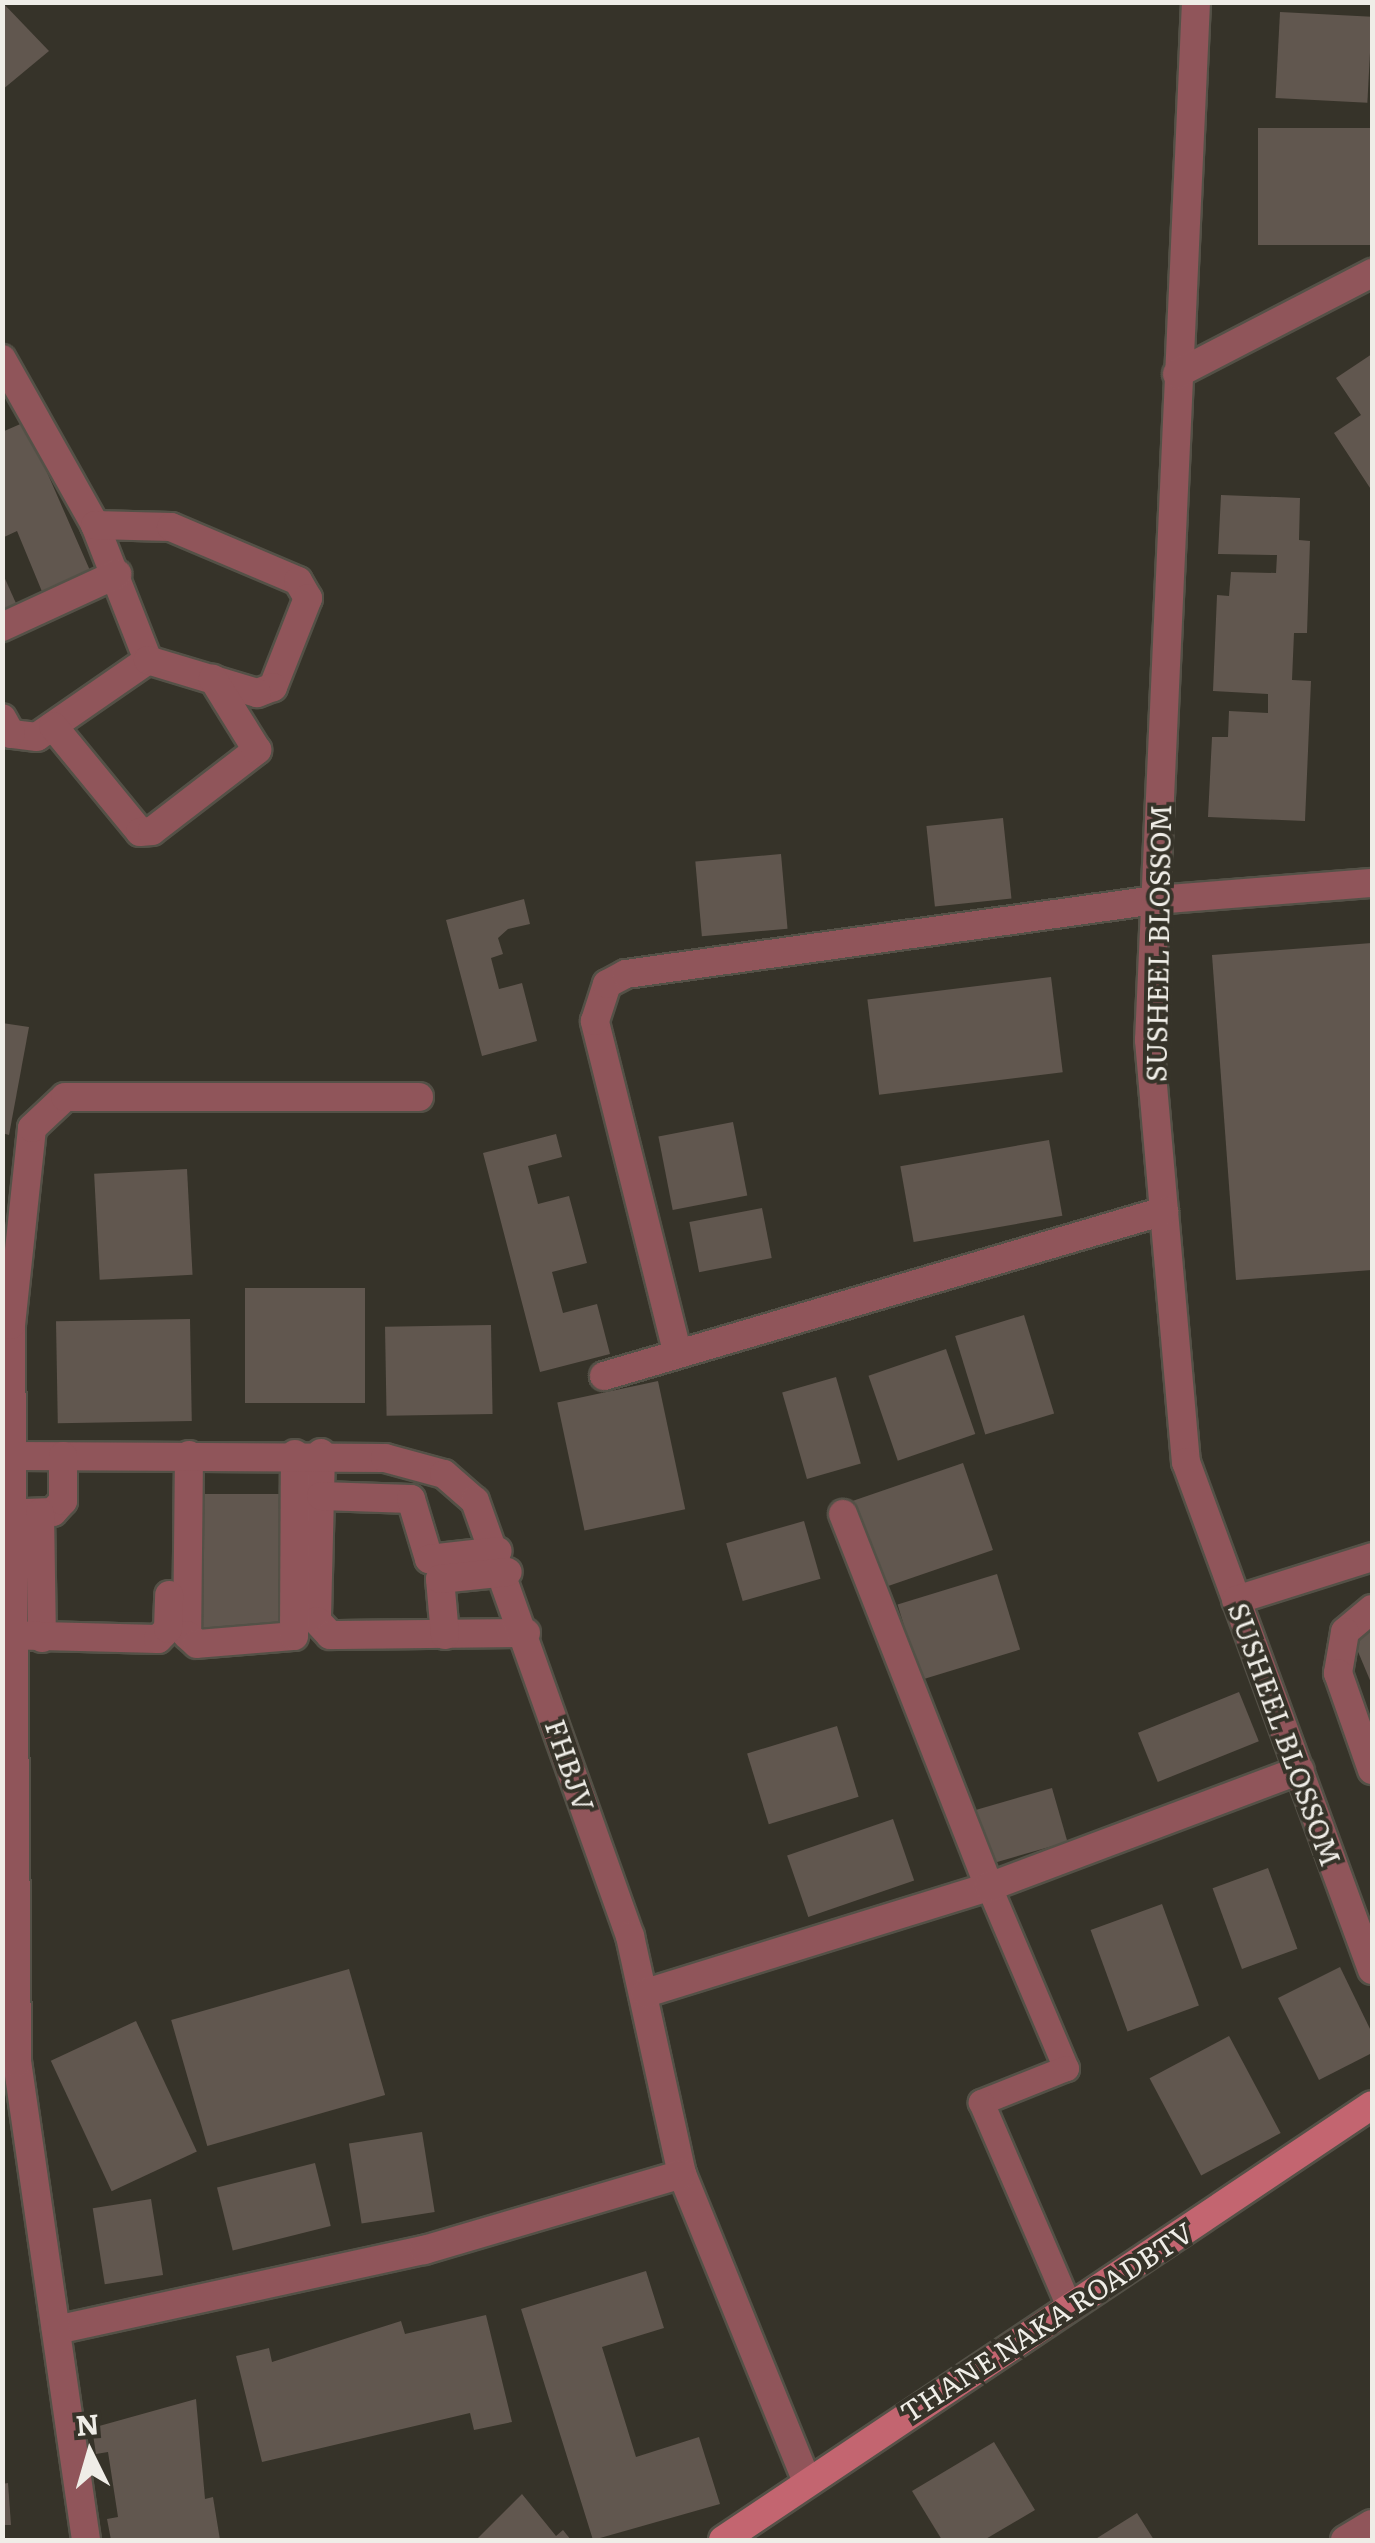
<!DOCTYPE html>
<style>
body{margin:0}
#map{position:relative;width:1375px;height:2543px;overflow:hidden;background:#363329;font-family:Literata,serif}
div>[style]{position:absolute}
[style*='--x']{left:calc(var(--x)*1px);top:calc(var(--y)*1px);width:calc(var(--w)*1px);rotate:calc(var(--a)*1deg)}
.building>*{inset:0;background:#61574f;transform-origin:0 0}
.roads{filter:drop-shadow(2px 0 #545147) drop-shadow(-2px 0 #545147) drop-shadow(0 2px #545147) drop-shadow(0 -2px #545147)}
.service>*{height:25px;margin:-12.5px;padding:0 12.5px;transform-origin:12.5px;border-radius:12.5px;background:#90555a}
.minor>*{height:28px;margin:-14px;padding:0 14px;transform-origin:14px;border-radius:14px;background:#90555a}
.secondary>*{height:28px;margin:-14px;padding:0 14px;transform-origin:14px;border-radius:14px;background:#c36570}
span{translate:-50% -50%;white-space:nowrap;text-align:center;line-height:1.15;-webkit-text-stroke:8px #363329;paint-order:stroke}
.street-label{font-size:28px;color:#efede7}
.frame{position:absolute;inset:0;border:5px solid #efede7;pointer-events:none}
.north{position:absolute;left:40px;top:2403px;width:100px;height:100px;-webkit-text-stroke:8px #363329;paint-order:stroke;rotate:355deg;font-size:28px;font-weight:700;line-height:40px;text-align:center;color:#efede7}
.north::after{content:'';display:block;margin:auto;width:35px;height:45px;background:#efede7;clip-path:polygon(50% 0,100% 100%,50% 72%,0 100%)}
</style>
<div id="map">
<div class="building">
<div style="clip-path:polygon(2px 2px,49px 51px,2px 90px)"></div>
<div style="left:1280px;top:12px;width:92px;height:86px;rotate:3deg"></div>
<div style="left:1258px;top:128px;width:114px;height:117px"></div>
<div style="clip-path:polygon(1372px 354px,1372px 491px,1334px 433px,1361px 415px,1336px 378px)"></div>
<div style="clip-path:polygon(25px 422px,92px 575px,43px 594px,17px 531px,2px 538px,2px 432px)"></div>
<div style="clip-path:polygon(1221px 495px,1300px 498px,1299px 540px,1310px 541px,1307px 633px,1294px 633px,1292px 680px,1311px 681px,1305px 821px,1208px 817px,1212px 737px,1228px 737px,1229px 711px,1268px 713px,1268px 694px,1213px 691px,1217px 595px,1229px 596px,1231px 572px,1276px 573px,1277px 555px,1218px 554px)"></div>
<div style="clip-path:polygon(2px 572px,19px 610px,2px 617px)"></div>
<div style="left:1003px;top:818px;width:81px;height:77px;rotate:84deg"></div>
<div style="left:781px;top:854px;width:75px;height:86px;rotate:85deg"></div>
<div style="clip-path:polygon(524px 899px,530px 924px,508px 929px,498px 938px,503px 954px,491px 958px,499px 989px,522px 983px,537px 1041px,482px 1056px,446px 920px)"></div>
<div style="clip-path:polygon(1372px 943px,1372px 1270px,1236px 1280px,1212px 955px)"></div>
<div style="left:1051px;top:977px;width:96px;height:185px;rotate:83deg"></div>
<div style="clip-path:polygon(2px 1023px,29px 1027px,9px 1135px,2px 1133px)"></div>
<div style="left:733px;top:1122px;width:75px;height:76px;rotate:79deg"></div>
<div style="clip-path:polygon(556px 1134px,562px 1157px,528px 1166px,538px 1204px,569px 1196px,587px 1263px,552px 1272px,563px 1313px,597px 1304px,610px 1354px,540px 1372px,483px 1153px)"></div>
<div style="left:1049px;top:1140px;width:77px;height:151px;rotate:80deg"></div>
<div style="left:187px;top:1169px;width:106px;height:93px;rotate:87deg"></div>
<div style="left:762px;top:1208px;width:51px;height:74px;rotate:79deg"></div>
<div style="left:245px;top:1288px;width:120px;height:115px"></div>
<div style="left:1024px;top:1315px;width:103px;height:72px;rotate:73deg"></div>
<div style="left:190px;top:1319px;width:102px;height:134px;rotate:89deg"></div>
<div style="left:491px;top:1325px;width:89px;height:106px;rotate:89deg"></div>
<div style="left:946px;top:1349px;width:90px;height:82px;rotate:71deg"></div>
<div style="left:836px;top:1377px;width:90px;height:56px;rotate:74deg"></div>
<div style="left:658px;top:1381px;width:131px;height:103px;rotate:78deg"></div>
<div style="left:963px;top:1463px;width:92px;height:120px;rotate:71deg"></div>
<div style="left:290px;top:1494px;width:134px;height:93px;rotate:90deg"></div>
<div style="left:804px;top:1521px;width:60px;height:81px;rotate:74deg"></div>
<div style="left:997px;top:1574px;width:79px;height:104px;rotate:73deg"></div>
<div style="clip-path:polygon(1372px 1626px,1372px 1685px,1351px 1635px)"></div>
<div style="left:1239px;top:1692px;width:53px;height:109px;rotate:68deg"></div>
<div style="left:837px;top:1726px;width:74px;height:94px;rotate:73deg"></div>
<div style="left:1052px;top:1788px;width:56px;height:83px;rotate:74deg"></div>
<div style="left:893px;top:1819px;width:65px;height:112px;rotate:71deg"></div>
<div style="left:1268px;top:1868px;width:86px;height:59px;rotate:70deg"></div>
<div style="left:1162px;top:1904px;width:108px;height:76px;rotate:70deg"></div>
<div style="clip-path:polygon(1340px 1967px,1372px 2033px,1372px 2053px,1319px 2080px,1278px 1998px)"></div>
<div style="left:349px;top:1969px;width:131px;height:185px;rotate:74deg"></div>
<div style="left:136px;top:2021px;width:144px;height:94px;rotate:65deg"></div>
<div style="left:1229px;top:2036px;width:110px;height:90px;rotate:62deg"></div>
<div style="left:422px;top:2132px;width:81px;height:74px;rotate:81deg"></div>
<div style="left:315px;top:2163px;width:65px;height:101px;rotate:76deg"></div>
<div style="left:151px;top:2199px;width:77px;height:59px;rotate:81deg"></div>
<div style="clip-path:polygon(646px 2271px,664px 2328px,602px 2347px,636px 2457px,699px 2437px,720px 2504px,593px 2540px,521px 2309px)"></div>
<div style="clip-path:polygon(486px 2315px,512px 2422px,474px 2430px,470px 2413px,262px 2462px,236px 2356px,269px 2348px,272px 2362px,401px 2321px,405px 2334px)"></div>
<div style="clip-path:polygon(196px 2399px,205px 2499px,213px 2497px,220px 2540px,111px 2540px,107px 2519px,118px 2517px,108px 2452px,96px 2454px,92px 2428px)"></div>
<div style="clip-path:polygon(994px 2442px,1035px 2510px,984px 2540px,942px 2540px,912px 2491px)"></div>
<div style="clip-path:polygon(8px 2483px,11px 2525px,2px 2525px,2px 2484px)"></div>
<div style="clip-path:polygon(522px 2494px,556px 2536px,563px 2530px,571px 2540px,476px 2540px)"></div>
<div style="clip-path:polygon(1137px 2513px,1154px 2540px,1094px 2540px)"></div>
</div>
<div class="roads">
<div class="service">
<div style="--x:989;--y:1887;--w:197;--a:67"></div>
<div style="--x:1066;--y:2068;--w:92;--a:158.2"></div>
<div style="--x:981;--y:2102;--w:222;--a:66.7"></div>
</div>
<div class="minor">
<div style="--x:1196;--y:2;--w:1039;--a:92.59"></div>
<div style="--x:1149;--y:1040;--w:424;--a:85"></div>
<div style="--x:1186;--y:1462;--w:541;--a:69.89"></div>
<div style="--x:2;--y:359;--w:190;--a:60.7"></div>
<div style="--x:95;--y:525;--w:145;--a:68.6"></div>
<div style="--x:148;--y:660;--w:135;--a:145.3"></div>
<div style="--x:37;--y:737;--w:26;--a:-173"></div>
<div style="--x:11;--y:734;--w:18;--a:-119"></div>
<div style="--x:1177;--y:374;--w:220;--a:-27.4"></div>
<div style="--x:95;--y:525;--w:76;--a:1.5"></div>
<div style="--x:171;--y:527;--w:138;--a:23"></div>
<div style="--x:298;--y:581;--w:20;--a:60"></div>
<div style="--x:308;--y:598;--w:96;--a:111.5"></div>
<div style="--x:273;--y:687;--w:17;--a:159"></div>
<div style="--x:257;--y:693;--w:114;--a:-163.2"></div>
<div style="--x:2;--y:627;--w:127;--a:-24.7"></div>
<div style="--x:53;--y:726;--w:137;--a:50.6"></div>
<div style="--x:140;--y:832;--w:12;--a:-5"></div>
<div style="--x:152;--y:831;--w:133;--a:-37.6"></div>
<div style="--x:257;--y:750;--w:84;--a:-121.8"></div>
<div style="--x:677;--y:1351;--w:340;--a:-104"></div>
<div style="--x:595;--y:1021;--w:39;--a:-72"></div>
<div style="--x:607;--y:984;--w:21;--a:-28"></div>
<div style="--x:626;--y:974;--w:534;--a:-7.96"></div>
<div style="--x:1155;--y:900;--w:218;--a:-4.5"></div>
<div style="--x:604;--y:1376;--w:584;--a:-16.42"></div>
<div style="--x:321;--y:1453;--w:168;--a:91.4"></div>
<div style="--x:317;--y:1621;--w:19;--a:47"></div>
<div style="--x:330;--y:1635;--w:196;--a:-0.6"></div>
<div style="--x:189;--y:1455;--w:180;--a:90.6"></div>
<div style="--x:187;--y:1635;--w:13;--a:42"></div>
<div style="--x:197;--y:1644;--w:97;--a:-4.7"></div>
<div style="--x:294;--y:1636;--w:182;--a:-89.7"></div>
<div style="--x:16;--y:1456;--w:369;--a:0.3"></div>
<div style="--x:385;--y:1458;--w:61;--a:15.2"></div>
<div style="--x:444;--y:1474;--w:41;--a:41.1"></div>
<div style="--x:475;--y:1501;--w:462;--a:70.4"></div>
<div style="--x:630;--y:1936;--w:244;--a:77.7"></div>
<div style="--x:682;--y:2174;--w:329;--a:67.9"></div>
<div style="--x:321;--y:1496;--w:90;--a:1.9"></div>
<div style="--x:411;--y:1499;--w:63;--a:73.3"></div>
<div style="--x:429;--y:1559;--w:69;--a:-6.6"></div>
<div style="--x:25;--y:1513;--w:28;--a:-2"></div>
<div style="--x:53;--y:1512;--w:15;--a:-48"></div>
<div style="--x:63;--y:1501;--w:45;--a:-90"></div>
<div style="--x:40;--y:1513;--w:125;--a:89.1"></div>
<div style="--x:843;--y:1514;--w:401;--a:68.6"></div>
<div style="--x:1236;--y:1600;--w:143;--a:-17.5"></div>
<div style="--x:1372;--y:1609;--w:35;--a:140"></div>
<div style="--x:1345;--y:1632;--w:42;--a:99.7"></div>
<div style="--x:1338;--y:1673;--w:103;--a:70.7"></div>
<div style="--x:2;--y:1635;--w:156;--a:1.5"></div>
<div style="--x:158;--y:1639;--w:14;--a:-45"></div>
<div style="--x:168;--y:1629;--w:34;--a:-88"></div>
<div style="--x:445;--y:1635;--w:56;--a:-95.1"></div>
<div style="--x:440;--y:1579;--w:68;--a:-5.9"></div>
<div style="--x:646;--y:1993;--w:359;--a:-17.2"></div>
<div style="--x:989;--y:1887;--w:332;--a:-20.6"></div>
<div style="--x:56;--y:2330;--w:377;--a:-12.3"></div>
<div style="--x:424;--y:2250;--w:269;--a:-16.4"></div>
<div style="--x:86;--y:2540;--w:482;--a:-98.2"></div>
<div style="--x:17;--y:2063;--w:738;--a:-90.47"></div>
<div style="--x:11;--y:1325;--w:198;--a:-83.9"></div>
<div style="--x:32;--y:1128;--w:45;--a:-43.2"></div>
<div style="--x:65;--y:1097;--w:354;--a:0"></div>
<div style="--x:1345;--y:2540;--w:31;--a:-31"></div>
</div>
<div class="secondary">
<div style="--x:723;--y:2540;--w:781;--a:-33.83"></div>
</div>
</div>
<div class="street-label">
<span style="left:1157px;top:943px;rotate:-89deg">SUSHEEL BLOSSOM</span>
<span style="left:1286px;top:1734px;rotate:70deg">SUSHEEL BLOSSOM</span>
<span style="left:571px;top:1765px;rotate:71deg">FHBJV</span>
<span style="left:1046px;top:2321px;rotate:-33deg">THANE NAKA ROADBTV</span>
</div>
<div class="frame"></div>
<div class="north">N</div>
</div>
